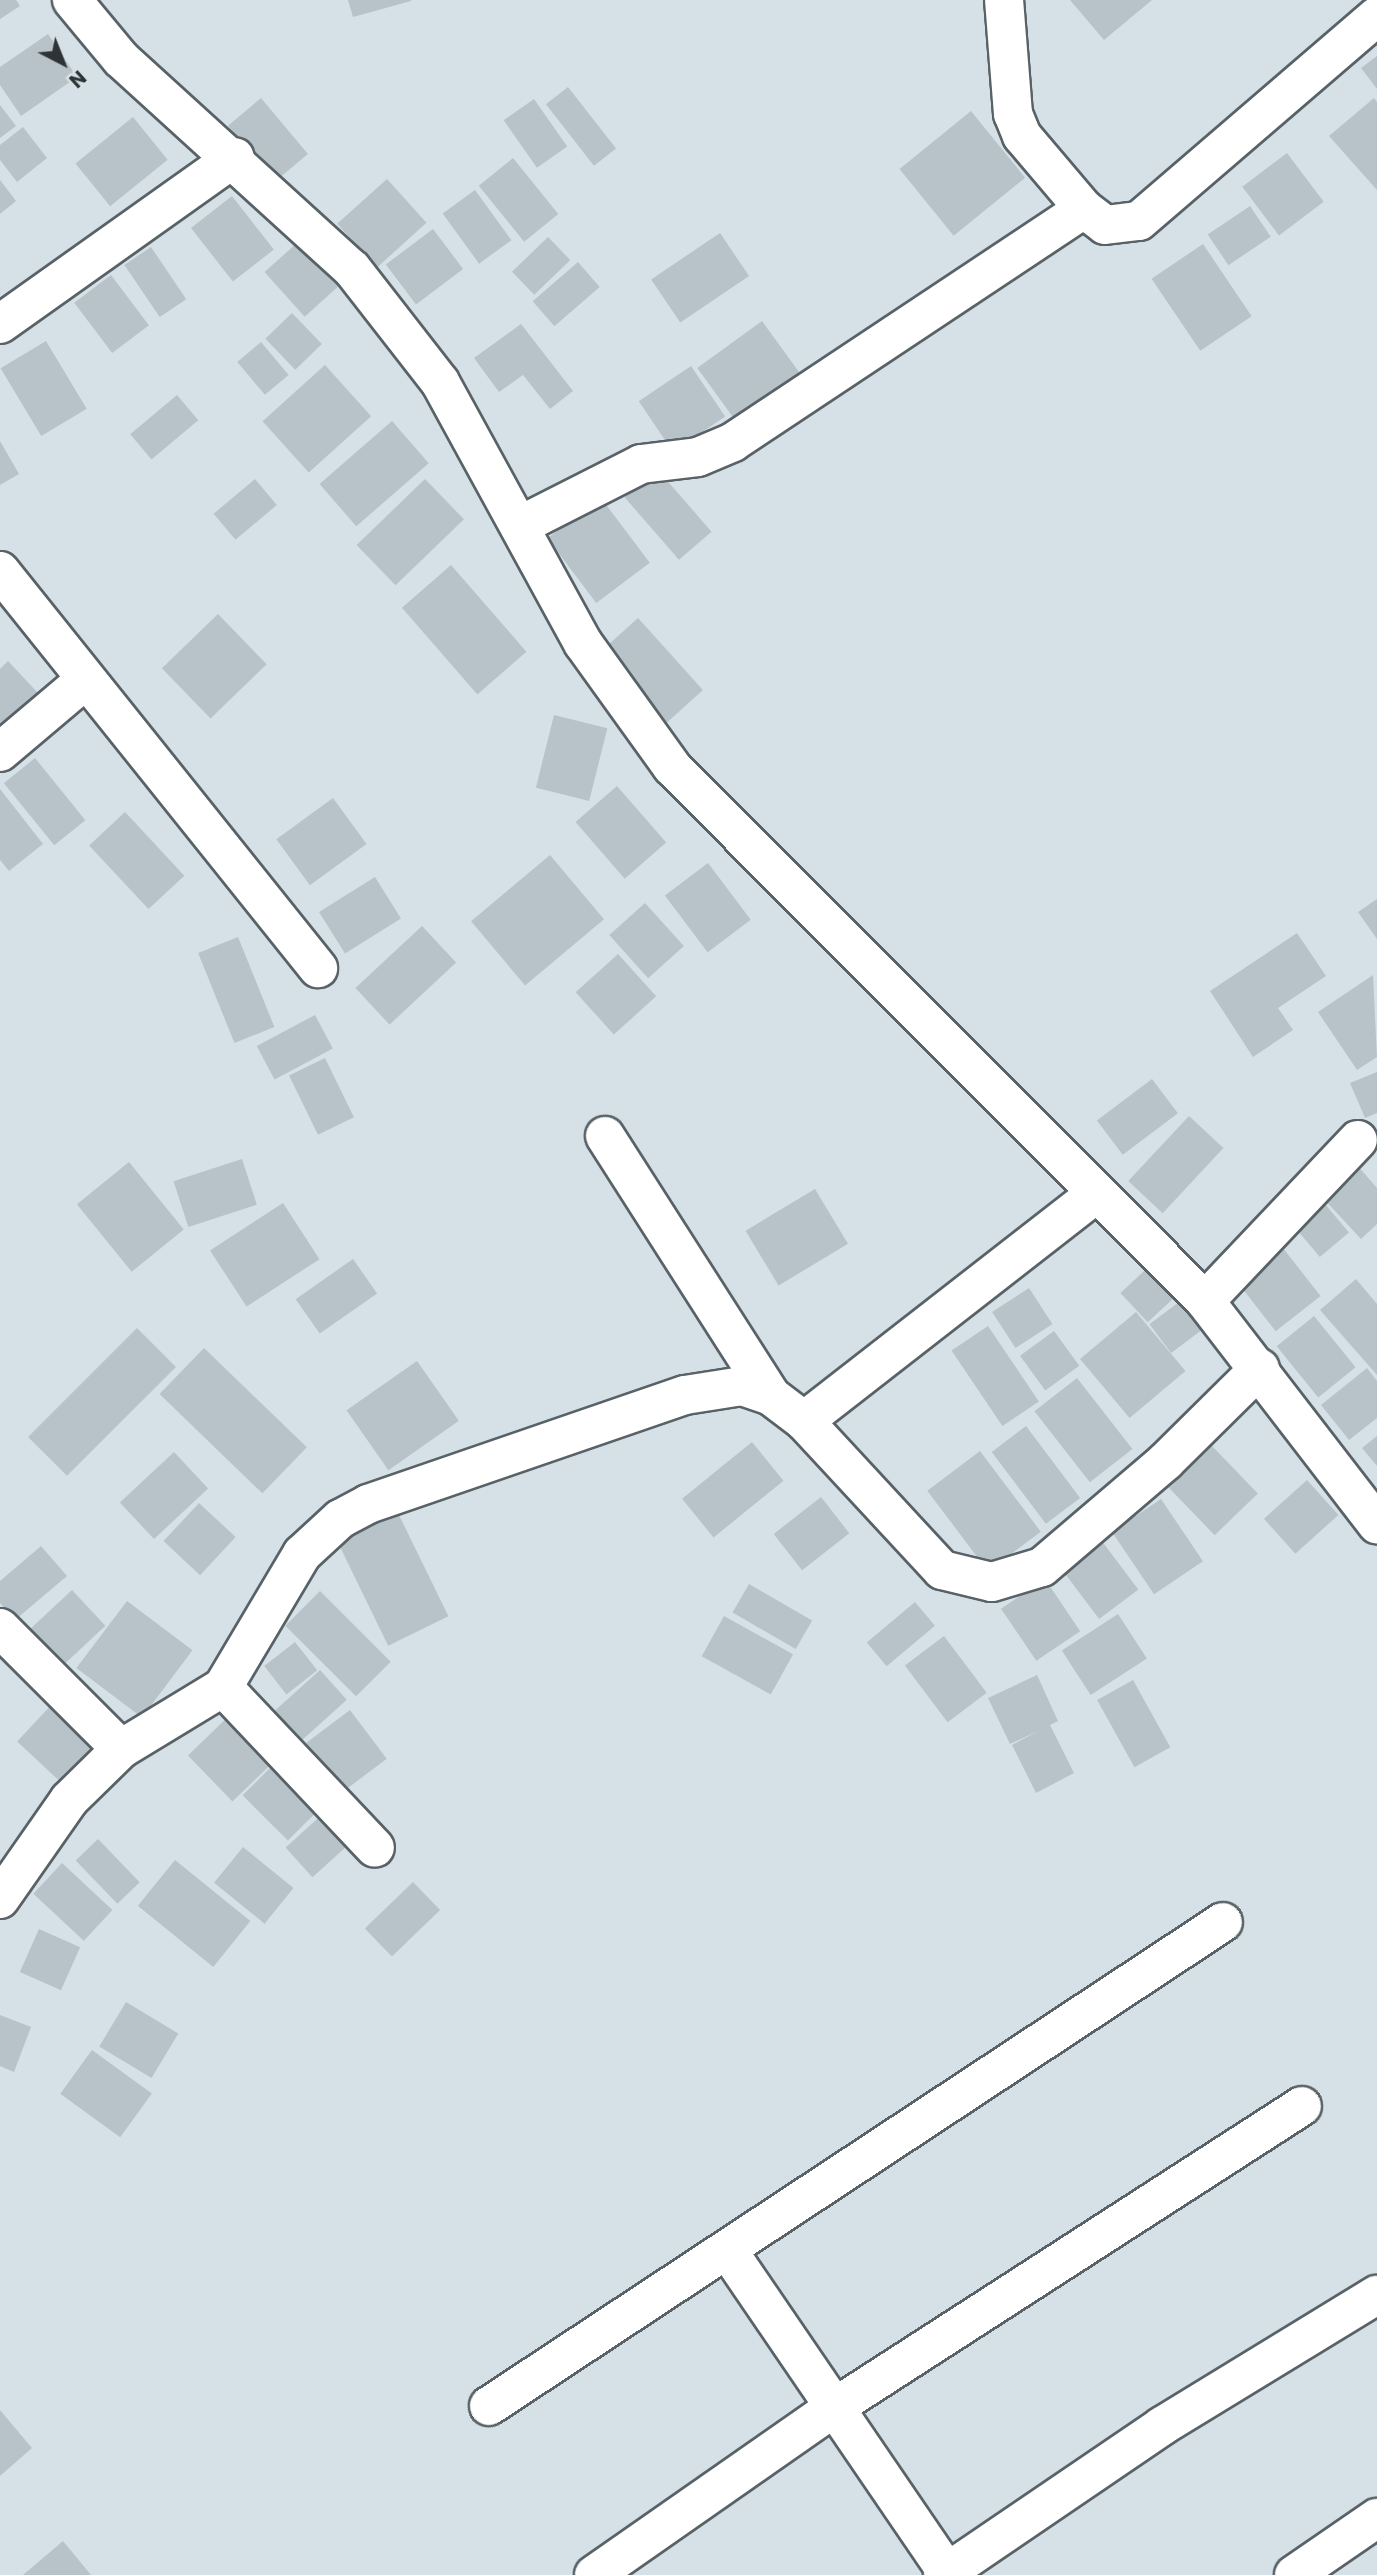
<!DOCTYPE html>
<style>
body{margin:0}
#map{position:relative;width:1377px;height:2575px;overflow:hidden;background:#d6e1e7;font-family:Poppins,sans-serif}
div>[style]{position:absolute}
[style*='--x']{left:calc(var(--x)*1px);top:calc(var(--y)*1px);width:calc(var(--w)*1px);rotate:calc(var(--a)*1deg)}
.building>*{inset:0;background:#b7c3c8;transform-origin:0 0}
.roads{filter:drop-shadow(2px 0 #586267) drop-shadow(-2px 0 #586267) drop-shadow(0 2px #586267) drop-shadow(0 -2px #586267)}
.street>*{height:38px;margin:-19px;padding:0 19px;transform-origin:19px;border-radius:19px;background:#fff}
span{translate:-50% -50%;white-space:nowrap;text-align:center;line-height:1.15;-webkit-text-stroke:5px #d6e1e7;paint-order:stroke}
.north{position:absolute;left:28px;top:28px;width:70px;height:70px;-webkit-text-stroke:5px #d6e1e7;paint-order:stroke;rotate:138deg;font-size:19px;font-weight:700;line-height:28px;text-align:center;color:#2e3335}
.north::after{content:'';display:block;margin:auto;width:24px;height:32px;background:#2e3335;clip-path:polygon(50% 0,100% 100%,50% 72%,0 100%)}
</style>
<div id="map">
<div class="building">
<div style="clip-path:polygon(0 0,16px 0,20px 6px,0 19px)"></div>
<div style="clip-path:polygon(348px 0,411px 0,411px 1px,353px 17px)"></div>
<div style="clip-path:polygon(1070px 0,1152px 0,1104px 40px)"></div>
<div style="clip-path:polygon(48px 34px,77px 77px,21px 116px,0 85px,0 67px)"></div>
<div style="clip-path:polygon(1377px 56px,1377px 89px,1361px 68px)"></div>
<div style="left:568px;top:87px;width:78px;height:28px;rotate:52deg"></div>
<div style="left:261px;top:98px;width:73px;height:43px;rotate:50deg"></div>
<div style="clip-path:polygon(1374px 98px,1377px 102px,1377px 190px,1329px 136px)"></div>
<div style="left:534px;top:99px;width:58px;height:37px;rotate:55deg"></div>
<div style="clip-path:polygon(0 105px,16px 126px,0 138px)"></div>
<div style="left:971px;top:111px;width:86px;height:92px;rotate:51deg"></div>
<div style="left:133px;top:117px;width:55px;height:74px;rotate:51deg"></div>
<div style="clip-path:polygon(23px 127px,47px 158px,17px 182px,0 160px,0 145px)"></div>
<div style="left:1287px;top:153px;width:61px;height:56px;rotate:53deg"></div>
<div style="left:513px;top:158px;width:72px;height:44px;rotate:51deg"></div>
<div style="left:387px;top:179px;width:59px;height:67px;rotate:48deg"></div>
<div style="clip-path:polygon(0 180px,16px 201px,0 214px)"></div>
<div style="left:475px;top:190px;width:62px;height:40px;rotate:54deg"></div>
<div style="left:232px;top:196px;width:68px;height:52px;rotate:52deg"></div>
<div style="left:1250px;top:206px;width:37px;height:51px;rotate:56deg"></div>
<div style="left:433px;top:229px;width:50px;height:59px;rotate:53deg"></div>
<div style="left:720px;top:233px;width:52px;height:83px;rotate:56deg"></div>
<div style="left:548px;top:237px;width:32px;height:50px;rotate:46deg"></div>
<div style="left:298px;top:242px;width:60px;height:45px;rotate:48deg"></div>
<div style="left:1203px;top:244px;width:87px;height:62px;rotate:56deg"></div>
<div style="left:151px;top:247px;width:63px;height:32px;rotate:56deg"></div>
<div style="left:578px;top:262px;width:33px;height:60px;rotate:49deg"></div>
<div style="left:111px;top:275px;width:63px;height:46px;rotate:53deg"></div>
<div style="left:292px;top:313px;width:43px;height:37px;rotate:46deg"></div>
<div style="left:762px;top:321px;width:66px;height:80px;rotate:54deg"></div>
<div style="clip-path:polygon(521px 324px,573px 391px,550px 409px,523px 375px,499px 392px,474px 358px)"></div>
<div style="left:46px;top:341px;width:79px;height:53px;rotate:59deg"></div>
<div style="left:261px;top:342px;width:43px;height:31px;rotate:50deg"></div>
<div style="left:325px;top:365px;width:69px;height:84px;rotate:48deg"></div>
<div style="left:691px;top:366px;width:61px;height:63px;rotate:56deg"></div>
<div style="left:177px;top:395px;width:33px;height:61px;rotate:50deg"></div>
<div style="left:392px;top:421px;width:56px;height:96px;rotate:49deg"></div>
<div style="clip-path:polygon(0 441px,19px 474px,0 485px)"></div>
<div style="left:657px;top:469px;width:83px;height:43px;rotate:49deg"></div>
<div style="left:255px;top:479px;width:34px;height:54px;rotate:50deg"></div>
<div style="left:425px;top:479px;width:56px;height:95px;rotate:46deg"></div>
<div style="left:601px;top:498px;width:81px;height:67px;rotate:53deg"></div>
<div style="left:451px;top:565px;width:115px;height:65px;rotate:49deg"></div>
<div style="left:218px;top:614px;width:70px;height:78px;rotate:46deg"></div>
<div style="left:638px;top:618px;width:97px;height:51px;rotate:48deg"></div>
<div style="clip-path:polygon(8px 661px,38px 693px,0 727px,0 669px)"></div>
<div style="left:554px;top:715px;width:55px;height:75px;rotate:14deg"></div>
<div style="left:35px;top:758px;width:80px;height:40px;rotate:51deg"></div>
<div style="left:617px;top:786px;width:75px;height:55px;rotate:49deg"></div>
<div style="clip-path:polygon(0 789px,43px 844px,9px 871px,0 860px)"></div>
<div style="left:333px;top:798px;width:57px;height:70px;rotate:54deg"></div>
<div style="left:125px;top:812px;width:87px;height:49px;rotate:47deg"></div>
<div style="left:550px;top:855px;width:84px;height:103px;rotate:50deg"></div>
<div style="left:708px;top:863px;width:71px;height:54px;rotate:53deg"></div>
<div style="left:375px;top:877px;width:49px;height:66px;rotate:58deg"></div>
<div style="clip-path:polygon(1377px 899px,1377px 939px,1358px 912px)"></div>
<div style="left:645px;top:903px;width:58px;height:48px;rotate:48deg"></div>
<div style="left:422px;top:926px;width:50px;height:91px;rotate:47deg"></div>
<div style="clip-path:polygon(1297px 933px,1326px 976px,1278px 1008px,1293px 1030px,1253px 1057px,1210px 991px)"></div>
<div style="left:238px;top:937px;width:97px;height:43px;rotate:68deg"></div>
<div style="left:618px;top:954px;width:57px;height:57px;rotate:48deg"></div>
<div style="clip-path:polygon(1373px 975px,1377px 1057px,1357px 1070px,1318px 1012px)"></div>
<div style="left:315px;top:1015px;width:38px;height:66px;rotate:62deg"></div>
<div style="left:325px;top:1058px;width:66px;height:40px;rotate:64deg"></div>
<div style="clip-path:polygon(1377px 1072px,1377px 1113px,1365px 1118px,1350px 1083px)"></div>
<div style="left:1152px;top:1079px;width:43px;height:69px;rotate:53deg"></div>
<div style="left:1189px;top:1116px;width:47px;height:89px;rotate:43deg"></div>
<div style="left:242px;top:1159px;width:48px;height:72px;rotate:72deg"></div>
<div style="left:129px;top:1162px;width:87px;height:67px;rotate:51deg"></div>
<div style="clip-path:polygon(1357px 1165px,1377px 1188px,1377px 1224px,1361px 1239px,1322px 1197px)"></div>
<div style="left:815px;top:1189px;width:64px;height:81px;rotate:59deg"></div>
<div style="left:1320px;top:1198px;width:45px;height:38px;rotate:50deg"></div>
<div style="left:283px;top:1203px;width:67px;height:87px;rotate:57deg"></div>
<div style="left:1283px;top:1248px;width:61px;height:57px;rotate:52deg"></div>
<div style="left:353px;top:1259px;width:42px;height:70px;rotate:55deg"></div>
<div style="left:1157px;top:1259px;width:40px;height:50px;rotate:47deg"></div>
<div style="clip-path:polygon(1356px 1279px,1377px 1304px,1377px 1375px,1320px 1310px)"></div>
<div style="left:1029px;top:1288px;width:43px;height:44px;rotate:57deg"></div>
<div style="left:1187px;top:1296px;width:36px;height:47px;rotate:53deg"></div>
<div style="left:1136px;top:1312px;width:77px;height:73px;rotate:50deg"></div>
<div style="left:1314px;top:1316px;width:66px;height:48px;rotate:51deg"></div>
<div style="left:988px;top:1326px;width:91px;height:44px;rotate:56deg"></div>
<div style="left:137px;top:1328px;width:55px;height:154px;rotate:45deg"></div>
<div style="left:1054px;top:1331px;width:43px;height:42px;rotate:54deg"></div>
<div style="left:204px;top:1348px;width:143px;height:64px;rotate:44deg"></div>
<div style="left:417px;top:1361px;width:73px;height:86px;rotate:55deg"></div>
<div style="clip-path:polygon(1367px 1368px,1377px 1381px,1377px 1418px,1349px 1440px,1321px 1405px)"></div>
<div style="left:1077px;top:1378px;width:90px;height:54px;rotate:52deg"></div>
<div style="left:1026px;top:1426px;width:90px;height:43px;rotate:53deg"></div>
<div style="clip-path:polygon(1377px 1436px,1377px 1466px,1362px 1448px)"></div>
<div style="left:752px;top:1442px;width:50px;height:90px;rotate:51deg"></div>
<div style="left:1212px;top:1446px;width:66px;height:60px;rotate:46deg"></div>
<div style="left:980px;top:1451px;width:101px;height:66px;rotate:53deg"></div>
<div style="left:174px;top:1452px;width:50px;height:74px;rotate:47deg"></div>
<div style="left:1307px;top:1480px;width:47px;height:58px;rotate:48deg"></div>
<div style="left:821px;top:1497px;width:46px;height:60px;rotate:52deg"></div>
<div style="left:1161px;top:1499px;width:75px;height:59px;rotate:56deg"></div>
<div style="left:199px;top:1503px;width:50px;height:52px;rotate:43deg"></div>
<div style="left:398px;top:1513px;width:115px;height:67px;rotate:64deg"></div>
<div style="left:1098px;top:1536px;width:67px;height:49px;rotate:53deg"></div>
<div style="clip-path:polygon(41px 1546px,67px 1576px,15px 1620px,0 1603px,0 1581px)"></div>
<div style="left:1045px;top:1579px;width:63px;height:53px;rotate:56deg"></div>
<div style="left:749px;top:1584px;width:73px;height:33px;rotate:30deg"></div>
<div style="left:72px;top:1590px;width:49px;height:67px;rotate:47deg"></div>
<div style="left:320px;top:1591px;width:100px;height:49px;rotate:45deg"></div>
<div style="left:127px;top:1601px;width:82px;height:84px;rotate:37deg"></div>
<div style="left:915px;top:1602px;width:31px;height:63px;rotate:50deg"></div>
<div style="left:1118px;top:1614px;width:53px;height:67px;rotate:57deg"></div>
<div style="left:724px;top:1616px;width:79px;height:46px;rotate:29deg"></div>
<div style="left:944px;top:1636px;width:71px;height:49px;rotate:53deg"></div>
<div style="left:295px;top:1642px;width:36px;height:39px;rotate:52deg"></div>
<div style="left:320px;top:1670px;width:40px;height:75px;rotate:48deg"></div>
<div style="clip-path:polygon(1037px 1675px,1058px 1721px,1050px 1725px,1074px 1773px,1036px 1793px,1012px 1745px,1040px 1730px,1010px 1744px,988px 1698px)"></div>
<div style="left:1133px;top:1680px;width:77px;height:41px;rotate:61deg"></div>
<div style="left:54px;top:1702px;width:64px;height:54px;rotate:43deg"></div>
<div style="left:350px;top:1710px;width:61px;height:60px;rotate:53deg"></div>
<div style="left:234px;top:1711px;width:64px;height:64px;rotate:46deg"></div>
<div style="left:278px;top:1760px;width:64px;height:50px;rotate:45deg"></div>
<div style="left:325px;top:1812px;width:40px;height:53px;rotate:48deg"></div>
<div style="left:98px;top:1839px;width:60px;height:31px;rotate:46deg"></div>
<div style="left:243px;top:1847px;width:65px;height:46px;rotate:39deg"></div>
<div style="left:175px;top:1860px;width:97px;height:59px;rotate:39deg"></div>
<div style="left:62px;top:1863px;width:69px;height:42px;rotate:43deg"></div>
<div style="left:413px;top:1882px;width:39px;height:67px;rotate:46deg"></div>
<div style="left:39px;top:1929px;width:45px;height:47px;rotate:24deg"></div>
<div style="left:126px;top:2002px;width:61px;height:52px;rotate:31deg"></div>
<div style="clip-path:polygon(0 2015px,31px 2027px,14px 2072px,0 2066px)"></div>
<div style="left:92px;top:2050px;width:74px;height:54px;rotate:36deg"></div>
<div style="clip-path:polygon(0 2410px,32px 2448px,0 2476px)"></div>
<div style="clip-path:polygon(63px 2541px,91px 2575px,23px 2575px)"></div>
</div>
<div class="roads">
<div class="street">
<div style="--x:72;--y:0;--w:77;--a:50.3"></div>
<div style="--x:121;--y:59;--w:312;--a:42.3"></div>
<div style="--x:352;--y:269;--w:143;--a:52.1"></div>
<div style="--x:440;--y:382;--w:298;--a:61.3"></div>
<div style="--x:583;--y:643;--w:153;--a:54.3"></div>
<div style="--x:672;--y:767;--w:754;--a:45.05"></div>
<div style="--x:1205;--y:1301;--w:282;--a:52.4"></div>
<div style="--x:1084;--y:209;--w:26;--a:37"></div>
<div style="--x:1105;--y:225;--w:34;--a:-7"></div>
<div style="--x:1139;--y:221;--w:314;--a:-40.7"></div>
<div style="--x:0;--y:324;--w:288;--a:-35.4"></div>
<div style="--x:521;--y:525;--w:135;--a:-26.9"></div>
<div style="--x:641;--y:464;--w:57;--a:-7"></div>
<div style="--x:698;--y:457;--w:38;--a:-23"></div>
<div style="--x:733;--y:442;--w:421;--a:-33.6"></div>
<div style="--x:1084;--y:209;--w:96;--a:-130.3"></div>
<div style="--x:1022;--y:136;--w:24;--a:-112"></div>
<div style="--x:1013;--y:114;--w:114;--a:-94.5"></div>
<div style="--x:0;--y:571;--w:509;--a:51.31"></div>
<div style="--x:0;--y:752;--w:110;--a:-40.2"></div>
<div style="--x:605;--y:1136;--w:308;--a:57.4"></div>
<div style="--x:1205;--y:1301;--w:222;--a:-46.5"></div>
<div style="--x:804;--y:1421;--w:370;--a:-37.9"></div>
<div style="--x:0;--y:1628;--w:171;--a:45"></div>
<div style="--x:223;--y:1687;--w:221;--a:46.6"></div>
<div style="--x:0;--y:1899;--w:121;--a:-55.1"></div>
<div style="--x:69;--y:1800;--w:73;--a:-44.4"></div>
<div style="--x:121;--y:1749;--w:119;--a:-31.3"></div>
<div style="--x:223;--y:1687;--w:155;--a:-59.3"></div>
<div style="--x:302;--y:1554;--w:52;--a:-42.6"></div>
<div style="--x:340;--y:1519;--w:32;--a:-28"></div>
<div style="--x:368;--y:1504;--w:335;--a:-19"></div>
<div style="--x:685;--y:1395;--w:58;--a:-9"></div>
<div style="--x:742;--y:1386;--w:31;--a:19"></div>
<div style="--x:771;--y:1396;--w:41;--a:37.1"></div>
<div style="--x:804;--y:1421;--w:203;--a:47.2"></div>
<div style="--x:942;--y:1570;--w:51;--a:13.5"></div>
<div style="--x:992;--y:1582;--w:52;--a:-16.7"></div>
<div style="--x:1042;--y:1567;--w:163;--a:-40.5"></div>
<div style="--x:1166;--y:1461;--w:132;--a:-44.7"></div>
<div style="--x:728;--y:2251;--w:389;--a:55.7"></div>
<div style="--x:489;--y:2406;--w:879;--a:-33.4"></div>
<div style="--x:594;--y:2575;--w:290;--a:-34.9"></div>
<div style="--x:832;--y:2409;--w:559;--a:-32.81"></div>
<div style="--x:943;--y:2575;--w:265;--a:-34.2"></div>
<div style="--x:1162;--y:2426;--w:252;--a:-31.4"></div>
<div style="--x:1294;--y:2575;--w:101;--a:-34.5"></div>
</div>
</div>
<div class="north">N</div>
</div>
